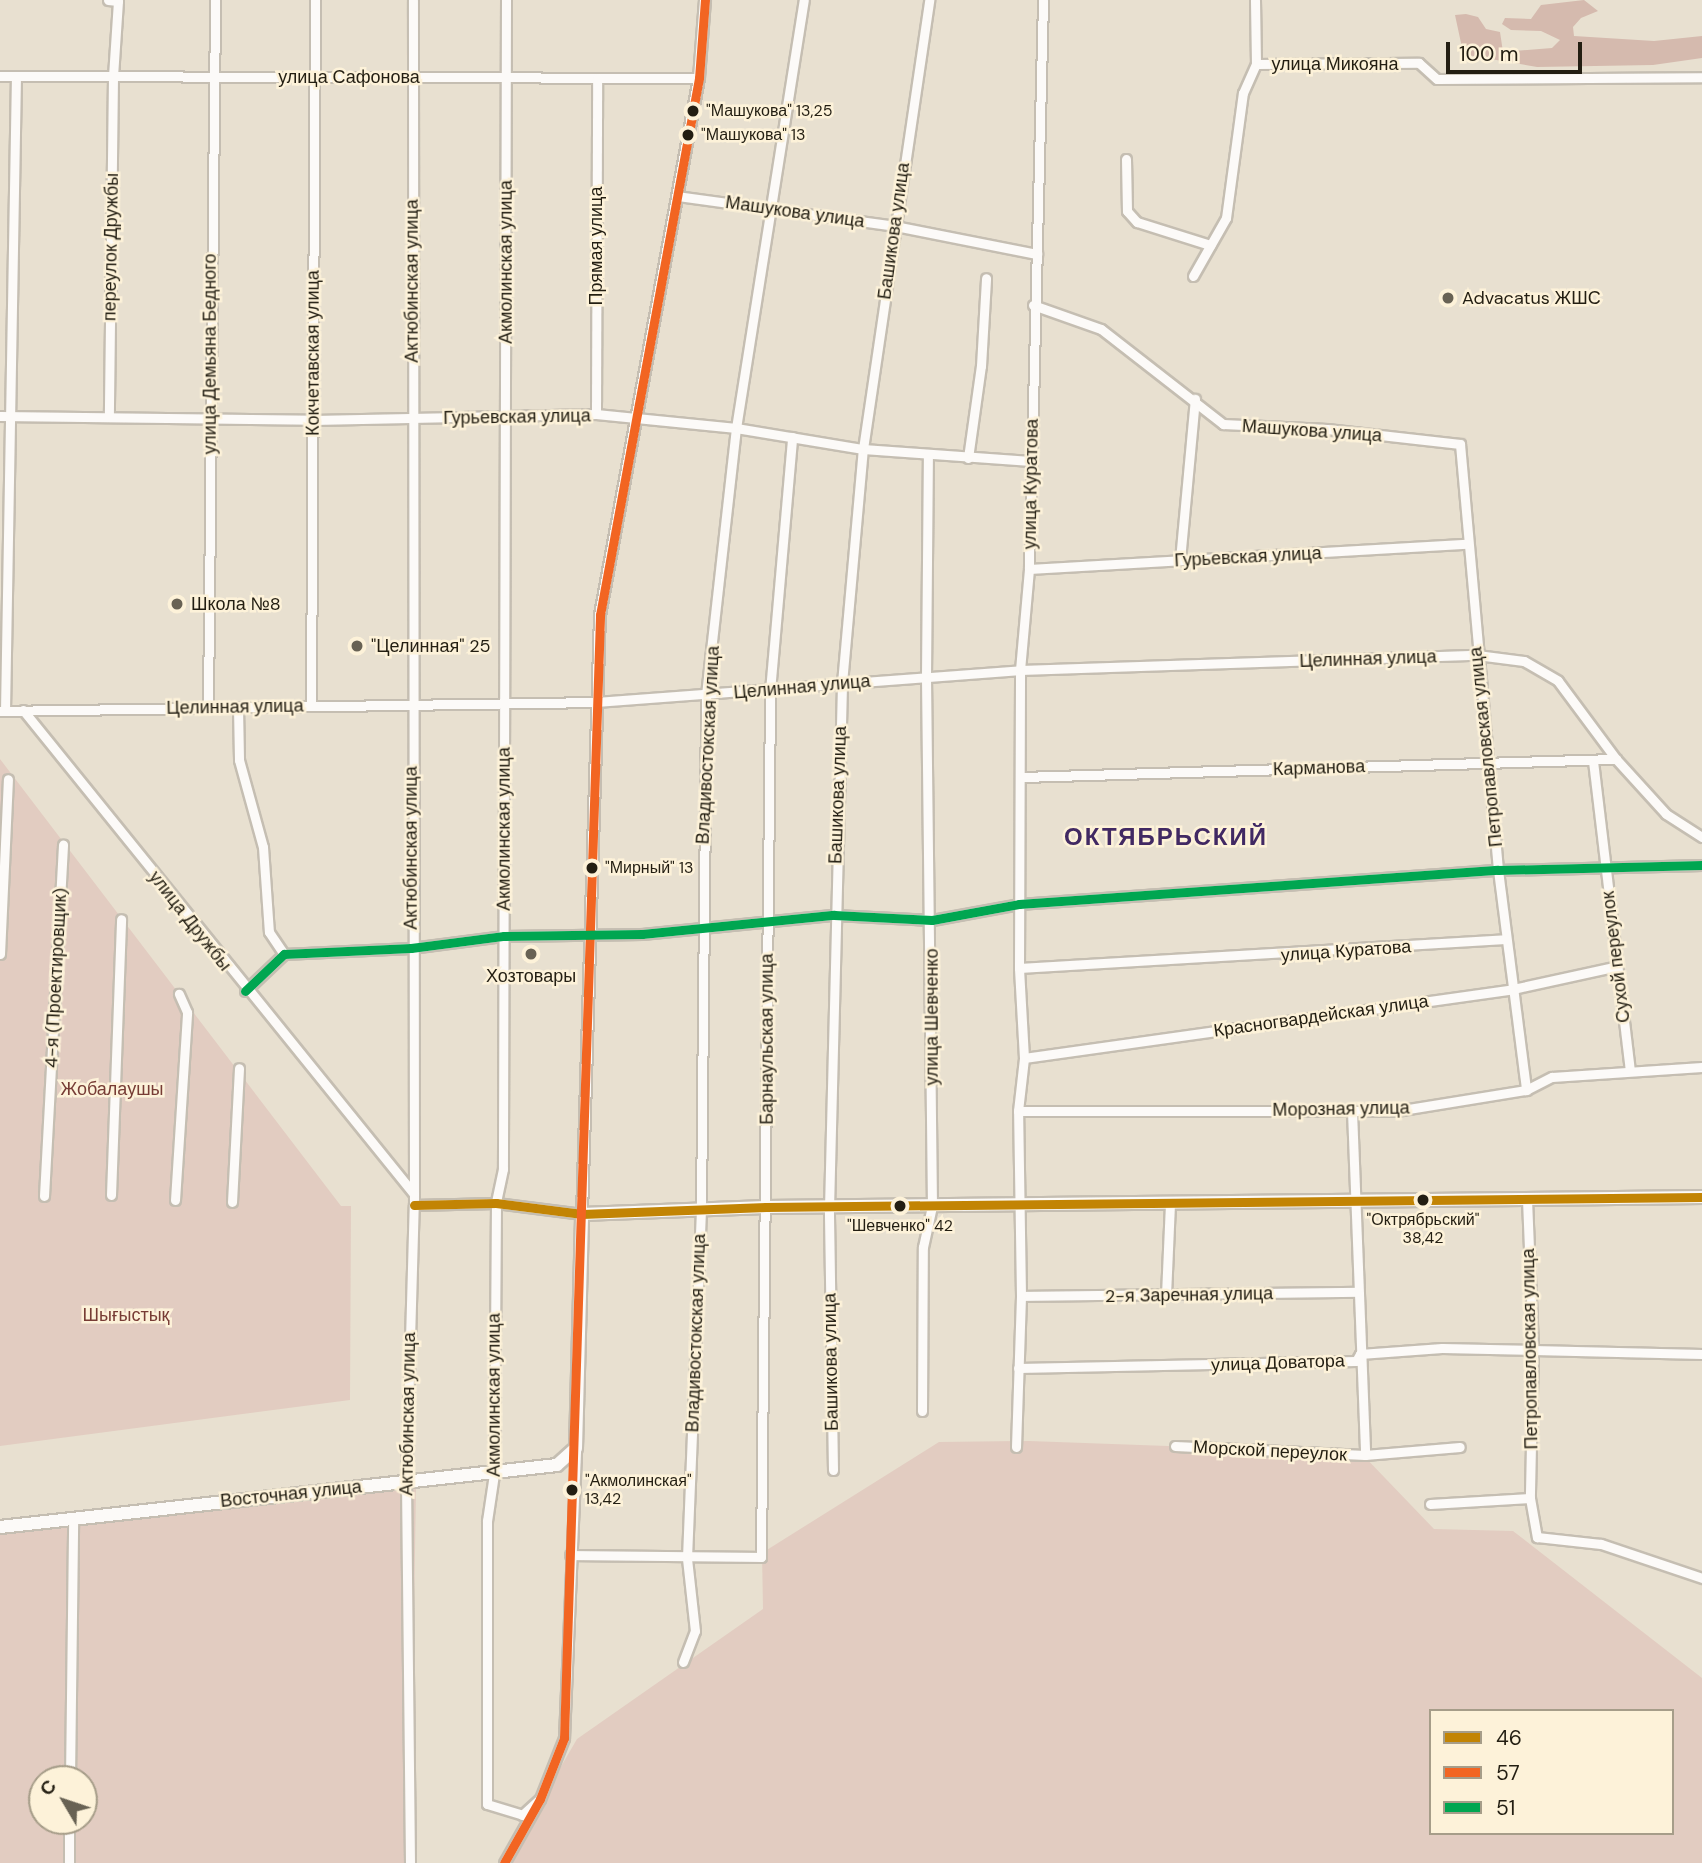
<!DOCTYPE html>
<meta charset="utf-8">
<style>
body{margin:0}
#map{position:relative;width:1702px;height:1863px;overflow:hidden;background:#e8e0d0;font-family:"DM Sans",sans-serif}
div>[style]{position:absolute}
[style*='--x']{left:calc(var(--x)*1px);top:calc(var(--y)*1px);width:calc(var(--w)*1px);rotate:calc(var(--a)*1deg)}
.green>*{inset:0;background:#e2ccc1}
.forest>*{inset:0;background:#d5baae}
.roads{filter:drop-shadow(2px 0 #c5beb2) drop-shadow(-2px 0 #c5beb2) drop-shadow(0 2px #c5beb2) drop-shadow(0 -2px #c5beb2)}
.minor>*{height:9px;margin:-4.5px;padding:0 4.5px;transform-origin:4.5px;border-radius:4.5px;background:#fcfaf8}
.tertiary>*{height:10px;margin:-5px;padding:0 5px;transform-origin:5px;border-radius:5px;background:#fcfaf8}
.secondary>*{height:12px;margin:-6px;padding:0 6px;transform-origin:6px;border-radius:6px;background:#fcfaf8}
.bus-1>*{height:9px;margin:-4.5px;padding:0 4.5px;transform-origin:4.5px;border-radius:4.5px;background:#c28404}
.bus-2>*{height:9px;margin:-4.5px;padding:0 4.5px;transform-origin:4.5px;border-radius:4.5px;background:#f26522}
.bus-3>*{height:9px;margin:-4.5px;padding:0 4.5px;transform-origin:4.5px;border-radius:4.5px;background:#00a651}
.dots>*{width:19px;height:19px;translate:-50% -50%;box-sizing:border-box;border:4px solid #fdf2d9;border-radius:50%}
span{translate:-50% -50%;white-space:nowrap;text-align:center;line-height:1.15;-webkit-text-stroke:5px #fdf2d9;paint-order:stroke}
.bus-label{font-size:16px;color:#231e12}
.left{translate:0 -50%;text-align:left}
.street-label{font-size:18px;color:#231e12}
.poi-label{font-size:18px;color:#231e12}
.park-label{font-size:18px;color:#773c35}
.district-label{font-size:24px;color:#412963;font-weight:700;letter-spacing:2px}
.legend{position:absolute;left:1429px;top:1709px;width:245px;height:126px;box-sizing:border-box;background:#fdf2d9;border:2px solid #a69d89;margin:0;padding:9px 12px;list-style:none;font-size:21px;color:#231e12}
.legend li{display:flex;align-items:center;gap:14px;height:35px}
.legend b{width:35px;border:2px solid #a69d89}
.north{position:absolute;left:28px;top:1765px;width:70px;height:70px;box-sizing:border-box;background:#fdf2d9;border:2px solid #a69d89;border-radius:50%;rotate:309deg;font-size:19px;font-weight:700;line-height:28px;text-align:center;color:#231e12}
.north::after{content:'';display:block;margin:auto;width:24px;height:32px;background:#686254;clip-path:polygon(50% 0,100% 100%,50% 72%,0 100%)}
.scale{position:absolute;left:1446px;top:42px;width:136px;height:32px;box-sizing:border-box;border:4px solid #231e12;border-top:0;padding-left:9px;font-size:21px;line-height:24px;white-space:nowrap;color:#231e12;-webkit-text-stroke:5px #fdf2d9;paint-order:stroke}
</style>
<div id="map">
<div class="green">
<div style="clip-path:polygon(0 759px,341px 1206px,351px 1206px,350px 1400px,0 1446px)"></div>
<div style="clip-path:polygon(evenodd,1029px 1441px,1361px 1453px,1434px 1529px,1513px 1531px,1702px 1678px,1702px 1863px,505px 1863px,577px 1739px,763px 1609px,762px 1553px,939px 1442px,1029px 1441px,1431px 1711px,1672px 1711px,1672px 1833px,1431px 1833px,1431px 1711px)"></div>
<div style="clip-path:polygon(evenodd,416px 1489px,410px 1863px,0 1863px,0 1524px,416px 1489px,42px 1779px,84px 1779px,84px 1821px,42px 1821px,42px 1779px)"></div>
</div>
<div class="forest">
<div style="clip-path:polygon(1584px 0,1598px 11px,1581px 18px,1573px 27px,1574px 36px,1654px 41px,1702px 36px,1702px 58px,1653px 65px,1537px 67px,1467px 55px,1461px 43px,1455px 15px,1466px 14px,1478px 17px,1486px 29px,1500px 32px,1503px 52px,1552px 48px,1560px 40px,1541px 31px,1511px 30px,1502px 24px,1505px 18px,1531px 19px,1541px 5px)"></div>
</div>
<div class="roads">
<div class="minor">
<div style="--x:108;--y:0;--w:10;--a:6"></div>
<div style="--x:118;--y:1;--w:76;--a:93.8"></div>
<div style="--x:113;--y:77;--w:340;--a:90.7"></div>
<div style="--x:506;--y:0;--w:1169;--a:90.15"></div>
<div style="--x:503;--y:1169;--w:35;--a:102"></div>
<div style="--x:496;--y:1203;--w:271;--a:90.4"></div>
<div style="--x:494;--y:1474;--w:48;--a:98.5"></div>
<div style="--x:487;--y:1521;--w:283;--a:90"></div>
<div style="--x:487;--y:1804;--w:37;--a:17"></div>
<div style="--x:522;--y:1815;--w:24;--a:-42"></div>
<div style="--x:1256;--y:64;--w:163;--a:-0.4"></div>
<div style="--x:1419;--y:63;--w:24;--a:42"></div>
<div style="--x:1437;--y:79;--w:265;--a:-0.4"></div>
<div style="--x:0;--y:76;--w:699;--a:0.16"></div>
<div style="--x:1126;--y:159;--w:52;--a:88.9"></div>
<div style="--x:1127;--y:211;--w:15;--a:48"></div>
<div style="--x:1137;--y:222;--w:77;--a:17.5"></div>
<div style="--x:677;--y:196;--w:220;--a:7.8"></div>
<div style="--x:895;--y:226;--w:145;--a:11.2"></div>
<div style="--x:1193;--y:276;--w:67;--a:-60.4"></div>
<div style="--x:1226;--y:218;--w:126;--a:-82.3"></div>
<div style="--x:1243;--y:93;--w:32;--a:-66"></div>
<div style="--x:1256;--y:64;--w:64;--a:-90.9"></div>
<div style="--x:1033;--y:305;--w:72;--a:19.4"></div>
<div style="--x:1101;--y:329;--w:155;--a:37.9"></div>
<div style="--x:1223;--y:424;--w:104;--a:2.8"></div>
<div style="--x:1327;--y:429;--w:134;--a:6.4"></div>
<div style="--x:1460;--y:444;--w:428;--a:84.9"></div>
<div style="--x:1498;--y:870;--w:222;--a:82.7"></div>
<div style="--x:596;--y:414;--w:336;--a:-89.8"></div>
<div style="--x:0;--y:416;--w:313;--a:0.7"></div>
<div style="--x:313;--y:420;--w:283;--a:-1.2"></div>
<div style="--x:596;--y:414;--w:141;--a:5.7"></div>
<div style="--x:736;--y:428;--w:129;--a:9.4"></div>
<div style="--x:863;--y:449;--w:168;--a:4.1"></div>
<div style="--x:968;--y:458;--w:93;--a:-82"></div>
<div style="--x:981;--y:366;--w:88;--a:-86.7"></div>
<div style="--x:1180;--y:560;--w:162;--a:-84.7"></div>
<div style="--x:1029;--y:569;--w:438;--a:-3.3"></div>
<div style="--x:311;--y:706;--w:706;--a:-89.68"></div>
<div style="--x:238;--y:707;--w:53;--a:88.9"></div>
<div style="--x:239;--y:760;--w:90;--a:74.6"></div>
<div style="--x:263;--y:847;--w:85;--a:86"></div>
<div style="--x:269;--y:932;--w:27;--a:56"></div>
<div style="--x:208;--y:708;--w:708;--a:-89.43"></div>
<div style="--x:23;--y:710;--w:622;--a:51.07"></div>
<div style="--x:0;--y:711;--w:597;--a:-0.86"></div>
<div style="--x:597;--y:702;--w:424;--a:-4.3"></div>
<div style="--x:1020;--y:670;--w:457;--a:-1.9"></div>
<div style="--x:1477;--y:655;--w:47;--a:7.3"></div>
<div style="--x:1524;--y:661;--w:39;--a:30"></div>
<div style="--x:1558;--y:681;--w:97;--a:53.4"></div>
<div style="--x:1616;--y:759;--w:74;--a:47.7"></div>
<div style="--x:1666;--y:814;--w:43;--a:32.6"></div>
<div style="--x:5;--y:711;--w:635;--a:-89.01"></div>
<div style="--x:1593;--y:761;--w:311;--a:83.2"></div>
<div style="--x:1022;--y:777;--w:594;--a:-1.74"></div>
<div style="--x:0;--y:954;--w:175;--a:-87.4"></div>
<div style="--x:1019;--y:968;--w:487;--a:-3.4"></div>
<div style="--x:245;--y:991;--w:54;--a:-43.5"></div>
<div style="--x:284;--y:954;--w:127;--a:-2.7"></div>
<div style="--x:411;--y:948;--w:94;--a:-7.4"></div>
<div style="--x:504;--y:936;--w:138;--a:-0.8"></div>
<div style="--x:642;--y:934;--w:193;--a:-5.7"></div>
<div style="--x:834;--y:915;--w:98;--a:2.9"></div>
<div style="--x:932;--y:920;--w:88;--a:-10.4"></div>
<div style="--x:1019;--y:904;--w:480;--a:-4.1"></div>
<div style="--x:1498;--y:870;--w:204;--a:-1.4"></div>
<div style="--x:1024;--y:1058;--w:494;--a:-8"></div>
<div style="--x:1513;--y:989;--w:107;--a:-12.4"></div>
<div style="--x:1018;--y:1111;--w:378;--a:0"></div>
<div style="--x:1396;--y:1111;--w:132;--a:-9.2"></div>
<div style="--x:1526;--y:1090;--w:29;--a:-27"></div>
<div style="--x:1552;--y:1077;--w:150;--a:-3.8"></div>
<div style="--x:1352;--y:1111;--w:344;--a:87.8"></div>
<div style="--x:111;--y:1195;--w:276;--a:-87.9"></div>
<div style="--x:44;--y:1196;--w:352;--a:-86.9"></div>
<div style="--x:1527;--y:1199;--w:150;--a:87.7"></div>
<div style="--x:1533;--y:1349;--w:149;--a:91.2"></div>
<div style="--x:175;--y:1200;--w:188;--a:-86.3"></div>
<div style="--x:187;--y:1012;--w:20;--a:-114"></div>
<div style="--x:232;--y:1202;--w:134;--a:-87"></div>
<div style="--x:414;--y:1205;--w:82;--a:-1.4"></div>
<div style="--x:496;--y:1203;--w:87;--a:7.3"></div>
<div style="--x:1166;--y:1295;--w:92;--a:-87.5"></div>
<div style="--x:1021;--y:1296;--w:336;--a:-0.7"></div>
<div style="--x:1018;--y:1368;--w:338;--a:-1.2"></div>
<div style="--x:1356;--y:1361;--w:8;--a:-60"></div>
<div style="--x:1360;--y:1354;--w:82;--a:-4.2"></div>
<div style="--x:1442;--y:1348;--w:260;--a:1.3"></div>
<div style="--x:922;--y:1411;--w:164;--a:-89.7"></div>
<div style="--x:923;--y:1247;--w:42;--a:-77.6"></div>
<div style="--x:932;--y:1206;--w:530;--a:-90.65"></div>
<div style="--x:926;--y:676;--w:222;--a:-89.5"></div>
<div style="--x:1175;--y:1446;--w:190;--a:2.7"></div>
<div style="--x:1365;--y:1455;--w:95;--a:-4.8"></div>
<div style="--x:1016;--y:1447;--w:151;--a:-88.1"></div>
<div style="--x:1021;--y:1296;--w:185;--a:-90.9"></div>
<div style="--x:1018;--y:1111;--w:53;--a:-83.5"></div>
<div style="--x:1024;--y:1058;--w:90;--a:-93.2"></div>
<div style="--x:1019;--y:968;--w:298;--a:-89.8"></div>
<div style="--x:1020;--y:670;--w:101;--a:-84.9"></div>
<div style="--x:1029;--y:569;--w:569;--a:-88.59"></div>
<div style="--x:833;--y:1470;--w:261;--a:-90.9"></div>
<div style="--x:829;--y:1209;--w:526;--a:-88.58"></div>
<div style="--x:842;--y:683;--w:235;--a:-84.9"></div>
<div style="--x:863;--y:449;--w:454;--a:-81.6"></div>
<div style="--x:1430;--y:1504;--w:100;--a:-3.4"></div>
<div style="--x:1530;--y:1498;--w:40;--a:80"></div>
<div style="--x:1537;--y:1537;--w:64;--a:6.2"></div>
<div style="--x:1601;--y:1544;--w:107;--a:18.6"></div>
<div style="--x:570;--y:1555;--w:191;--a:0.6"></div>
<div style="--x:761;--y:1557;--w:866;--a:-89.4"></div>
<div style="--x:770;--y:691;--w:255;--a:-85"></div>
<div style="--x:683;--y:1662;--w:33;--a:-69"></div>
<div style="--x:695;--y:1631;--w:73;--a:-96.3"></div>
<div style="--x:687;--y:1558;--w:347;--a:-87.7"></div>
<div style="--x:701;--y:1211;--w:516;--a:-89.44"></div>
<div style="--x:706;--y:695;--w:269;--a:-83.6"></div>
<div style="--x:736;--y:428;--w:433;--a:-81"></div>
<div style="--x:70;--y:1779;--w:261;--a:-89.3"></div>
<div style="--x:69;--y:1863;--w:42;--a:-90"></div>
<div style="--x:410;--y:1863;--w:380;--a:-90.6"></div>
<div style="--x:406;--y:1483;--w:278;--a:-88.4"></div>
<div style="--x:414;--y:1205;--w:1205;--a:-90.05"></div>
<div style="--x:504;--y:1863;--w:73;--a:-60.6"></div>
<div style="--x:540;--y:1799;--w:66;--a:-68.5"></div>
<div style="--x:564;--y:1738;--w:290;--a:-87.6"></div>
</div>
<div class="tertiary">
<div style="--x:582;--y:1214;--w:599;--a:-88.28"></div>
<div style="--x:600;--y:615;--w:546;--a:-79.55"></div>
<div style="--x:699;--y:78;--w:78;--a:-85.6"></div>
</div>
<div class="secondary">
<div style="--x:0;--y:1527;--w:560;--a:-6.35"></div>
<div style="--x:557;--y:1465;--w:25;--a:-42"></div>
<div style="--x:576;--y:1448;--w:234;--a:-88.5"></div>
<div style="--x:582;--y:1214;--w:184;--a:-2.2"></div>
<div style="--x:766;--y:1207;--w:936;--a:-0.61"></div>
</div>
</div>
<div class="bus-1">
<div style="--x:414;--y:1205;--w:82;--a:-1.4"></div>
<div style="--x:496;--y:1203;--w:87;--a:7.3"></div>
<div style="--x:582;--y:1214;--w:184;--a:-2.2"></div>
<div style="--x:766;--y:1207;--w:936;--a:-0.61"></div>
</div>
<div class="bus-2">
<div style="--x:504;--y:1863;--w:73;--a:-60.6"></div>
<div style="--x:540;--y:1799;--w:66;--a:-68.5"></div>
<div style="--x:564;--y:1738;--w:1124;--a:-88.16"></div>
<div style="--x:600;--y:615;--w:546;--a:-79.55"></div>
<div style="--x:699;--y:78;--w:78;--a:-85.6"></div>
</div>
<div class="bus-3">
<div style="--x:245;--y:991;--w:54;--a:-43.5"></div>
<div style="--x:284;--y:954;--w:127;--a:-2.7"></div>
<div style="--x:411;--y:948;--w:94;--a:-7.4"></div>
<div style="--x:504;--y:936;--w:138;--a:-0.8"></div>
<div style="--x:642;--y:934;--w:193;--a:-5.7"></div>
<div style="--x:834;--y:915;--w:98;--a:2.9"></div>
<div style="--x:932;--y:920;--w:88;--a:-10.4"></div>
<div style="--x:1019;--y:904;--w:480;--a:-4.1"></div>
<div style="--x:1498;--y:870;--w:204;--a:-1.4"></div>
</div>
<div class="dots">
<div style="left:693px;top:111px;background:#231e12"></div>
<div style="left:688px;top:135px;background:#231e12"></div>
<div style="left:1448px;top:298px;background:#686254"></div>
<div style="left:177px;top:604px;background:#686254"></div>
<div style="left:357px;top:646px;background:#686254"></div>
<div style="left:592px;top:868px;background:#231e12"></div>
<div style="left:531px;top:954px;background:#686254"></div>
<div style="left:1423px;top:1200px;background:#231e12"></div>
<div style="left:900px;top:1206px;background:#231e12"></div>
<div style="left:572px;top:1490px;background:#231e12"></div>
</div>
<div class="bus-label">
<span class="left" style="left:706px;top:111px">"Машукова" 13,25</span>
<span class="left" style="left:701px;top:135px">"Машукова" 13</span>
<span class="left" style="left:605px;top:868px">"Мирный" 13</span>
<span style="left:1423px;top:1229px">"Октрябрьский"<br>38,42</span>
<span style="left:900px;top:1226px">"Шевченко" 42</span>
<span class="left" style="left:585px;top:1490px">"Акмолинская"<br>13,42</span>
</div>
<div class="street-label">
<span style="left:1335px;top:64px">улица Микояна</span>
<span style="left:349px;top:77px">улица Сафонова</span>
<span style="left:795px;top:212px;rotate:8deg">Машукова улица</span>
<span style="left:894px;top:231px;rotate:-82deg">Башикова улица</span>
<span style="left:596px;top:246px;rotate:-90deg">Прямая улица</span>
<span style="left:111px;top:247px;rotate:-89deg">переулок Дружбы</span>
<span style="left:506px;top:262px;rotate:-90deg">Акмолинская улица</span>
<span style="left:412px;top:281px;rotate:-90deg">Актюбинская улица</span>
<span style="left:313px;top:353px;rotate:-90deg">Кокчетавская улица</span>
<span style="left:210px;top:354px;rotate:-90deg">улица Демьяна Бедного</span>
<span style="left:517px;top:417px;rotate:-1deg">Гурьевская улица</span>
<span style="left:1312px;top:431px;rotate:4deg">Машукова улица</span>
<span style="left:1031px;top:484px;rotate:-89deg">улица Куратова</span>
<span style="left:1248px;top:557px;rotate:-3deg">Гурьевская улица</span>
<span style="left:1368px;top:659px;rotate:-2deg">Целинная улица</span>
<span style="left:802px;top:687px;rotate:-5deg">Целинная улица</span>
<span style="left:235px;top:707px;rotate:-1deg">Целинная улица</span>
<span style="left:708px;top:745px;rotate:-87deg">Владивостокская улица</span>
<span style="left:1486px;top:747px;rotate:-96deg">Петропавловская улица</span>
<span style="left:1319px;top:768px;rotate:-2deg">Карманова</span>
<span style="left:838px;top:795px;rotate:-88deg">Башикова улица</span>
<span style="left:504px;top:829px;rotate:-90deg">Акмолинская улица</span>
<span style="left:411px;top:848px;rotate:-90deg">Актюбинская улица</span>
<span style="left:190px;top:921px;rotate:52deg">улица Дружбы</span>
<span style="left:1346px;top:951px;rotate:-4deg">улица Куратова</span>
<span style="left:1616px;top:957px;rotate:-97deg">Сухой переулок</span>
<span style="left:56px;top:978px;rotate:-87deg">4-я (Проектировщик)</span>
<span style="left:1321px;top:1016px;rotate:-8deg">Красногвардейская улица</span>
<span style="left:932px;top:1017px;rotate:-90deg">улица Шевченко</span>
<span style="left:767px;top:1039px;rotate:-90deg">Барнаульская улица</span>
<span style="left:1341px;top:1109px;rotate:-1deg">Морозная улица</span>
<span style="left:1189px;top:1295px;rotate:-1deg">2-я Заречная улица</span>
<span style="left:696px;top:1333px;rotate:-88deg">Владивостокская улица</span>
<span style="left:1530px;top:1349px;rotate:-91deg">Петропавловская улица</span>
<span style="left:831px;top:1362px;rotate:-91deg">Башикова улица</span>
<span style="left:1278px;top:1363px;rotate:-2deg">улица Доватора</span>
<span style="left:494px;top:1395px;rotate:-90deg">Акмолинская улица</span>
<span style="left:408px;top:1414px;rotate:-89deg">Актюбинская улица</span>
<span style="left:1270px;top:1451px;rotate:3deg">Морской переулок</span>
<span style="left:291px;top:1494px;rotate:-6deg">Восточная улица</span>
</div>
<div class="poi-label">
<span class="left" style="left:1462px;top:298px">Advacatus ЖШС</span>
<span class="left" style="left:191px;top:604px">Школа №8</span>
<span class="left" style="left:371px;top:646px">"Целинная" 25</span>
<span style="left:531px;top:976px">Хозтовары</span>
</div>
<div class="park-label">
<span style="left:112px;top:1089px">Жобалаушы</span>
<span style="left:126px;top:1315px">Шығыстық</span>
</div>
<div class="district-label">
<span style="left:1166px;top:837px">ОКТЯБРЬСКИЙ</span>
</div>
<ul class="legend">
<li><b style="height:9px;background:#c28404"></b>46</li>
<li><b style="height:9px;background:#f26522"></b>57</li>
<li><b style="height:9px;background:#00a651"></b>51</li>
</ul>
<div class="north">С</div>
<div class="scale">100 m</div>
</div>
